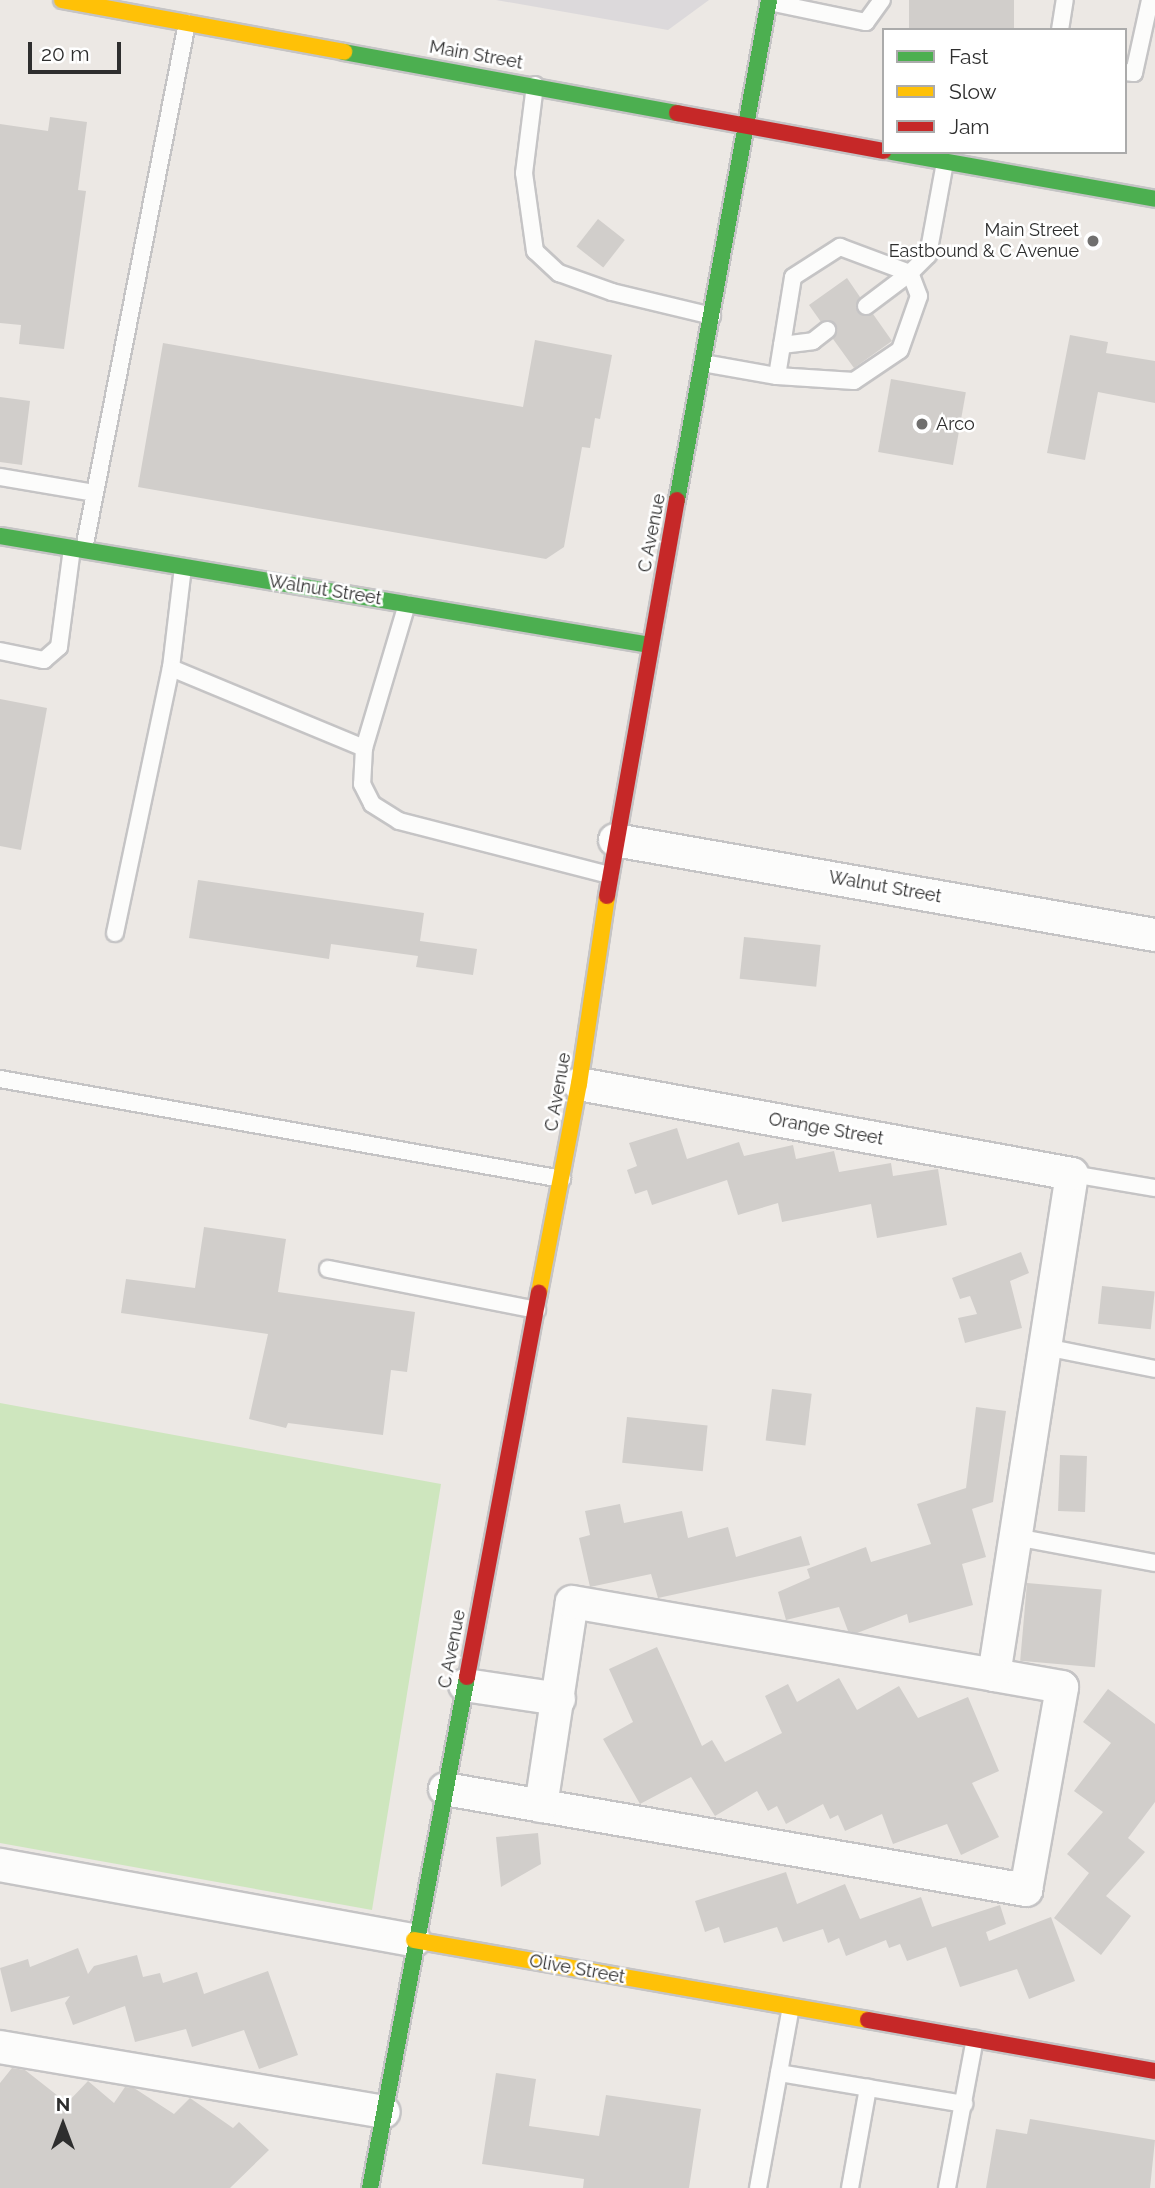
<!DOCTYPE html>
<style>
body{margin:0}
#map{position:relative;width:1155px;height:2188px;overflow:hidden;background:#ece8e4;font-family:Raleway,sans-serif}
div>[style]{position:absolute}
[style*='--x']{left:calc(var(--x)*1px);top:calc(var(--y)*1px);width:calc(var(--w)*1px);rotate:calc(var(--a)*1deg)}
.industrial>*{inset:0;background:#dcd9db}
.green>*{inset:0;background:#cee6be}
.building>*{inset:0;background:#d1cecb;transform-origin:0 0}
.roads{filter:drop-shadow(2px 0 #c5c4c5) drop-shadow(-2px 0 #c5c4c5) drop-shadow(0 2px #c5c4c5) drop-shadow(0 -2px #c5c4c5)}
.lane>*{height:16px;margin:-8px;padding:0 8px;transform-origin:8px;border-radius:8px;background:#fcfcfb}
.street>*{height:32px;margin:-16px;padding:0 16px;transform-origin:16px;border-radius:16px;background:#fcfcfb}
.fast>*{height:16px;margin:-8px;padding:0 8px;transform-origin:8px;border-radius:8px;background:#4caf50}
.slow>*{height:16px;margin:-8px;padding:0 8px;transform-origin:8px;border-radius:8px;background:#ffc107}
.jam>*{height:16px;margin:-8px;padding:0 8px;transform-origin:8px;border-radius:8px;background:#c62828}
.dots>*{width:19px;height:19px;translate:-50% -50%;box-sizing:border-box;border:4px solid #fff;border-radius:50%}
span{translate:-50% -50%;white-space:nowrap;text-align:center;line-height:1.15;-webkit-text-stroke:5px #fff;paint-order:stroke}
.street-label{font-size:18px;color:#2e2e2e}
.poi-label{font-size:18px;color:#2e2e2e}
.right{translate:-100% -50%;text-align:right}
.left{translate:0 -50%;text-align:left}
.legend{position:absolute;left:882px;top:28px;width:245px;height:126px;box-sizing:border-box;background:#fff;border:2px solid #ababab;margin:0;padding:9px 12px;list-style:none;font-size:21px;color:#2e2e2e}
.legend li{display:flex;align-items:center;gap:14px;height:35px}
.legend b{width:35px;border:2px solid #ababab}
.north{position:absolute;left:28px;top:2090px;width:70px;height:70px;-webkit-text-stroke:5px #fff;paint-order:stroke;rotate:0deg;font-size:19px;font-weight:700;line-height:28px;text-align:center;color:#2e2e2e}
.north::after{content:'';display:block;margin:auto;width:24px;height:32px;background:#2e2e2e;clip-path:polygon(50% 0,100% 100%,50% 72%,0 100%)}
.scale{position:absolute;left:28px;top:42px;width:93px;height:32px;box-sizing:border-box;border:4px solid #2e2e2e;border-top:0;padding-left:9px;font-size:21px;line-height:24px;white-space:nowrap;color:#2e2e2e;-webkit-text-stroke:5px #fff;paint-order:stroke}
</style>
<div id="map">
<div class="industrial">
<div style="clip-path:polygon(496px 0,709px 0,668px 30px)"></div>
</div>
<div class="green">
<div style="clip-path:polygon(0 1403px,441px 1484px,372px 1910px,0 1843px)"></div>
</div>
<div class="building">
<div style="left:909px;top:0;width:105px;height:30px"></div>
<div style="clip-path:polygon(50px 117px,87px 122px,78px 190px,86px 191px,64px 349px,19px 344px,21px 325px,0 323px,0 124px,48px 131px)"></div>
<div style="left:598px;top:219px;width:34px;height:35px;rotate:38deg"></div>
<div style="clip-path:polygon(847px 278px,860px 297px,857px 312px,873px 314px,892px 341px,854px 368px,833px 339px,836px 324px,821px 322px,809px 305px)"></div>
<div style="clip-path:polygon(1070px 335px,1108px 342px,1106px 353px,1155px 361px,1155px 403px,1098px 392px,1085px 460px,1047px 453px)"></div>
<div style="clip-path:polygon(535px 340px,612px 355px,600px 419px,595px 418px,590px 448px,582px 447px,564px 547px,546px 559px,138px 487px,163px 343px,523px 407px)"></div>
<div style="left:891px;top:379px;width:76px;height:74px;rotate:10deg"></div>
<div style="clip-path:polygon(0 397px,30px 401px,22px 465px,0 462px)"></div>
<div style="clip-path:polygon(0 699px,47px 708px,21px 850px,0 846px)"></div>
<div style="clip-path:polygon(198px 880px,424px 913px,420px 941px,477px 949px,473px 975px,416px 967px,418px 956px,331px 944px,329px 959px,189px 938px)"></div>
<div style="left:744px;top:937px;width:77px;height:42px;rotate:6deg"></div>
<div style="clip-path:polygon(677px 1128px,687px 1159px,739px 1142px,744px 1156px,793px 1145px,796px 1159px,834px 1151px,839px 1172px,891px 1163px,893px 1176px,938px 1169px,947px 1225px,877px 1238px,871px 1204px,782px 1222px,778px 1203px,738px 1215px,727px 1180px,652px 1205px,647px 1190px,635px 1194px,627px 1170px,637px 1166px,629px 1143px)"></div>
<div style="clip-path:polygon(204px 1227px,286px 1239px,278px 1292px,415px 1312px,407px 1372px,391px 1370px,383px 1435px,288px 1423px,286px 1428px,249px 1419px,268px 1334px,121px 1313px,126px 1279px,195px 1288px)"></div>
<div style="clip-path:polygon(1021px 1252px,1029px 1273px,1010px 1281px,1022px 1328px,965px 1343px,958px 1318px,977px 1314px,970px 1296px,960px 1299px,952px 1278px)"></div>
<div style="left:1102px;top:1286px;width:53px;height:38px;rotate:6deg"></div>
<div style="left:772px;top:1389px;width:40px;height:52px;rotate:7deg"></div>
<div style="clip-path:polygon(976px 1407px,1006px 1411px,993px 1502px,972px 1509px,986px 1557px,962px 1564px,973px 1605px,909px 1623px,907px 1614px,857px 1633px,848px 1631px,839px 1607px,786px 1620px,778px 1592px,810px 1578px,807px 1569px,866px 1547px,871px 1562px,931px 1544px,917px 1504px,966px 1488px)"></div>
<div style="left:627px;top:1417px;width:81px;height:46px;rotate:6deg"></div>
<div style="left:1060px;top:1455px;width:27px;height:56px;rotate:2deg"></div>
<div style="clip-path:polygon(620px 1504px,624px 1523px,682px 1511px,688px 1538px,728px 1527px,736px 1557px,801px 1536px,810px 1565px,658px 1598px,651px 1574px,590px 1587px,579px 1538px,590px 1535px,585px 1511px)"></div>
<div style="left:1027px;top:1583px;width:75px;height:78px;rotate:5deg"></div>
<div style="clip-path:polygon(657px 1647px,702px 1746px,712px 1740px,725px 1762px,782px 1733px,765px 1696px,788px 1684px,797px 1702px,839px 1678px,857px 1710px,899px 1686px,918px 1718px,968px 1697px,999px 1771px,972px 1783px,999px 1837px,961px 1855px,947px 1824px,893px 1844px,882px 1814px,845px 1831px,838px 1815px,830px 1819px,823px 1804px,786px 1824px,777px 1806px,768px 1811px,757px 1791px,715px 1816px,691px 1777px,640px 1804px,603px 1739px,633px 1722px,609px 1669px)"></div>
<div style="clip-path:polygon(1108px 1689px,1155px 1724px,1155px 1802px,1128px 1838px,1145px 1852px,1106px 1896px,1131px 1916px,1101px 1955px,1054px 1918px,1089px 1873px,1067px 1854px,1103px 1812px,1074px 1791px,1111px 1743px,1083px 1722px)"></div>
<div style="clip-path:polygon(538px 1833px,541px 1864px,501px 1887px,496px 1837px)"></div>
<div style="clip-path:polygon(786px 1872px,797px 1904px,845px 1884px,860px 1919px,921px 1897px,932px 1927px,1000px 1905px,1006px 1924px,986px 1932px,989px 1941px,1051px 1917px,1075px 1981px,1029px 1999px,1017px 1969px,960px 1987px,946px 1947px,907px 1961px,900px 1944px,889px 1948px,886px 1940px,846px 1956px,839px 1938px,828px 1943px,823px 1929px,783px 1942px,777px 1927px,724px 1943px,719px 1927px,705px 1932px,695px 1901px)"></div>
<div style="clip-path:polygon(78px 1948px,88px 1974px,94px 1966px,137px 1955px,143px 1977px,160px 1973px,163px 1983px,197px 1972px,204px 1994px,268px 1971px,298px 2055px,259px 2069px,244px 2030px,192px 2047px,186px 2029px,135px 2042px,125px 2006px,73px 2025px,65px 2003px,70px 1996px,11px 2012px,0 1968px,28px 1959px,30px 1967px)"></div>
<div style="clip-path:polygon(12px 2068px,25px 2070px,67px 2103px,88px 2081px,114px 2103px,125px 2087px,134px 2088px,174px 2114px,190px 2098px,233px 2128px,239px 2122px,269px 2150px,230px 2188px,0 2188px,0 2083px)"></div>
<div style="clip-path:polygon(496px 2073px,536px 2079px,529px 2126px,599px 2136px,606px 2095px,701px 2109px,689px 2188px,583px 2188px,584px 2179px,482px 2164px)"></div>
<div style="clip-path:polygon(1030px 2119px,1155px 2140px,1150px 2188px,986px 2188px,996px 2129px,1027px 2134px)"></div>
</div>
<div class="roads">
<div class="lane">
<div style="--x:769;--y:2;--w:99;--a:11.7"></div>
<div style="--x:866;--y:22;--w:27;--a:-54"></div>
<div style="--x:1060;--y:30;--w:30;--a:-81"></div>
<div style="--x:1125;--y:72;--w:9;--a:6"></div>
<div style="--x:1134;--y:73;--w:75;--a:-77.6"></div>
<div style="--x:535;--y:85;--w:89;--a:97.1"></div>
<div style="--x:524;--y:173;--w:79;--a:82"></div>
<div style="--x:535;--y:251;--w:33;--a:43"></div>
<div style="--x:559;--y:273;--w:56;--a:19.7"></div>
<div style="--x:612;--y:292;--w:103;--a:13.5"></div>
<div style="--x:782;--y:345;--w:31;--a:-7"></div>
<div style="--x:813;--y:341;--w:18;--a:-38"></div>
<div style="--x:703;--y:363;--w:75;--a:10"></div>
<div style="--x:777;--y:376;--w:77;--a:3.7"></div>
<div style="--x:854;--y:381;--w:55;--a:-34"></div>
<div style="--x:900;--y:350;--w:57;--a:-70.6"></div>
<div style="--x:919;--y:296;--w:25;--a:-111"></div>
<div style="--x:910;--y:273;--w:55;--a:143.1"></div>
<div style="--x:777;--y:376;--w:100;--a:-80.8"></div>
<div style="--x:793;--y:277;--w:56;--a:-32.6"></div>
<div style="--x:840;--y:247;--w:75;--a:20.4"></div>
<div style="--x:910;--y:273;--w:25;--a:-45"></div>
<div style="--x:928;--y:255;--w:95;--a:-79.6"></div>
<div style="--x:0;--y:477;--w:96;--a:9.6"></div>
<div style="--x:84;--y:549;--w:536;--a:-78.92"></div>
<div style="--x:183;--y:567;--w:102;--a:96.8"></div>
<div style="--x:171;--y:668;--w:209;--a:22.5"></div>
<div style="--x:407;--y:604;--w:150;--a:106.6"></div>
<div style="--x:364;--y:748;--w:36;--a:93"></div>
<div style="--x:362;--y:784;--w:22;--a:63"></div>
<div style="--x:372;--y:804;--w:32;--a:32"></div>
<div style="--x:399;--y:821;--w:218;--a:14.4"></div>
<div style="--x:0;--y:651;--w:45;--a:11.6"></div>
<div style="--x:44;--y:660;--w:20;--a:-41"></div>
<div style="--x:59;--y:647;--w:100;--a:-82.5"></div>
<div style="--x:115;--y:933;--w:271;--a:-78.1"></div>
<div style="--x:0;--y:1079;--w:571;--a:10.09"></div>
<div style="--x:1072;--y:1174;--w:84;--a:9.6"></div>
<div style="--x:328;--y:1269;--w:213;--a:11.1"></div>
<div style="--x:1045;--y:1347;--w:112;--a:11.3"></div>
<div style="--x:1016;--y:1537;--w:141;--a:10.6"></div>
<div style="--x:779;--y:2073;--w:188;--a:9.5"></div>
<div style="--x:758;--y:2188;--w:184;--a:-79.7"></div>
<div style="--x:850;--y:2188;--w:102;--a:-79.8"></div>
<div style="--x:947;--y:2188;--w:152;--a:-79.4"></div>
</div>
<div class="street">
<div style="--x:615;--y:840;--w:548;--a:9.98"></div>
<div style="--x:465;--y:1685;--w:95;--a:8.5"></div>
<div style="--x:445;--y:1789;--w:590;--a:9.86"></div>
<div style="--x:1026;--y:1890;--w:206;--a:-79.9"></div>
<div style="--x:1062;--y:1687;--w:69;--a:-170"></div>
<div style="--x:994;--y:1675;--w:507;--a:-81.15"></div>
<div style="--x:1072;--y:1174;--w:501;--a:-169.65"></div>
<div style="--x:541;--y:1806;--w:206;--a:-81.4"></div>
<div style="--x:572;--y:1602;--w:428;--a:9.8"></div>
<div style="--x:0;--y:1865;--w:421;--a:10.3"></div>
<div style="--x:0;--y:2047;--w:389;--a:9.6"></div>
</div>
<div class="fast">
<div style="--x:344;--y:52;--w:339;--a:10.4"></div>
<div style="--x:892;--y:152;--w:267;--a:10.1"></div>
<div style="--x:677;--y:500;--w:508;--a:-79.57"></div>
<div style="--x:0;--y:536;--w:659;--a:9.52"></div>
<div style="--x:370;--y:2188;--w:520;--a:-79.25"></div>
</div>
<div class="slow">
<div style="--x:62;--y:0;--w:287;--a:10.4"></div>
<div style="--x:539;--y:1293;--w:213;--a:-79.2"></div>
<div style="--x:579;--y:1084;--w:190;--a:-81.5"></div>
<div style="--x:414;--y:1940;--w:461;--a:10"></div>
</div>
<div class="jam">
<div style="--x:677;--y:113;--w:210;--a:10.4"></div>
<div style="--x:607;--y:896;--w:402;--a:-80"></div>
<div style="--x:467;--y:1677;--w:391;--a:-79.4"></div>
<div style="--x:868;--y:2020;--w:291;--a:10.1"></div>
</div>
</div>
<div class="dots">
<div style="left:1093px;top:241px;background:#706f6e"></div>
<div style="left:922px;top:424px;background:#706f6e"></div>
</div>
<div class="street-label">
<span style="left:476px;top:55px;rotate:10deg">Main Street</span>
<span style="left:652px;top:533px;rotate:-79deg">C Avenue</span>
<span style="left:325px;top:590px;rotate:9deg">Walnut Street</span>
<span style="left:885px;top:887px;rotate:10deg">Walnut Street</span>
<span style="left:558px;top:1092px;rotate:-80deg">C Avenue</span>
<span style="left:826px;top:1129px;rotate:10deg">Orange Street</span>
<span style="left:452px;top:1649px;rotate:-79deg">C Avenue</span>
<span style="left:577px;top:1969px;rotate:10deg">Olive Street</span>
</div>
<div class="poi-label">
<span class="right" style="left:1079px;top:241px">Main Street<br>Eastbound &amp; C Avenue</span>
<span class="left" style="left:936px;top:424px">Arco</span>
</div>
<ul class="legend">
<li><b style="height:9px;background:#4caf50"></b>Fast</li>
<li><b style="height:9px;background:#ffc107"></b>Slow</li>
<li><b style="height:9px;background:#c62828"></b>Jam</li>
</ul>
<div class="north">N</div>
<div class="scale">20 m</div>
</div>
